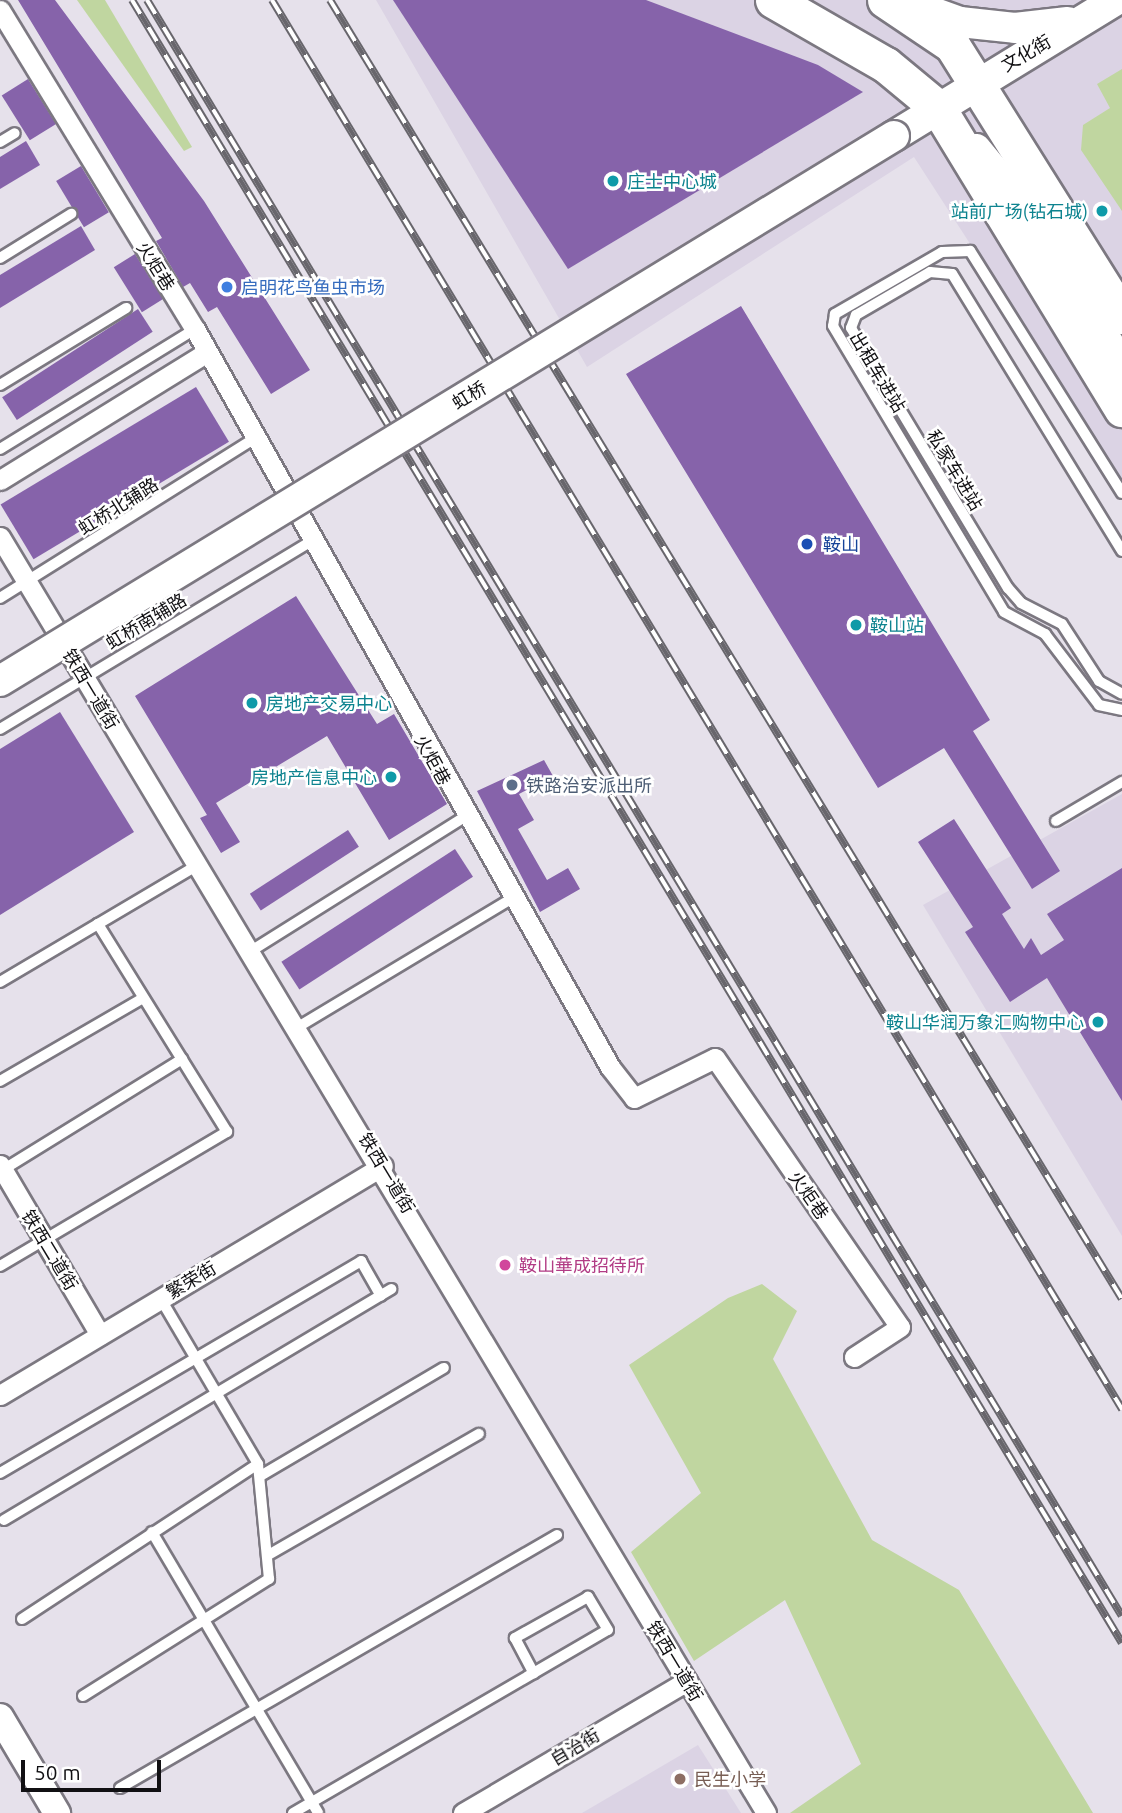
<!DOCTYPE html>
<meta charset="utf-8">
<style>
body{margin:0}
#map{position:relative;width:1122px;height:1813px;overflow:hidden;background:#e6e1eb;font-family:Ubuntu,"Noto Sans SC",sans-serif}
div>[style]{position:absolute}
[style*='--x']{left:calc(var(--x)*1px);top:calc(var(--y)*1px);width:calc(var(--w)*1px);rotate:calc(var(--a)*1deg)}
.built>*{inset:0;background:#dbd3e4}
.green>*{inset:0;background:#c0d6a0}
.building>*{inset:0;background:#8663aa;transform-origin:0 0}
.roads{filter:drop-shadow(2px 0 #7c7881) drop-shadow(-2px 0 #7c7881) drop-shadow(0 2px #7c7881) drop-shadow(0 -2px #7c7881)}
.lane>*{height:10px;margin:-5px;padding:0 5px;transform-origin:5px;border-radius:5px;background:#fff}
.street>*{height:19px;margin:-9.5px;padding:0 9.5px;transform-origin:9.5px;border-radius:9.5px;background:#fff}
.secondary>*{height:26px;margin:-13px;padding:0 13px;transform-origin:13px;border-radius:13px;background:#fff}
.primary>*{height:30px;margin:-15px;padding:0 15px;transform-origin:15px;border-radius:15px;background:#fff}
.highway>*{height:35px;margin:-17.5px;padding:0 17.5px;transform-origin:17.5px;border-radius:17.5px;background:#fff}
.rail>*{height:8px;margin-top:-4px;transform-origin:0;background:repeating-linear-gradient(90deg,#fff 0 16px,#68666c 0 32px);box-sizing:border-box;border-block:2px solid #68666c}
.bridges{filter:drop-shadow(2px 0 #7c7881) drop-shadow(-2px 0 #7c7881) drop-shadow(0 2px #7c7881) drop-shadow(0 -2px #7c7881)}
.primary-bridge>*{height:30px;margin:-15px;padding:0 15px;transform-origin:15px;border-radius:15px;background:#fff}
.dots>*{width:19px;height:19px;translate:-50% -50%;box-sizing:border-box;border:4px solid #fff;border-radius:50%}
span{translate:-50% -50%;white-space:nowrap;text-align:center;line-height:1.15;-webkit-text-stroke:5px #fff;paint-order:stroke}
.street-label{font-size:18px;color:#111013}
.culture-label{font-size:18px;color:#0d838f}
.left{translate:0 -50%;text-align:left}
.right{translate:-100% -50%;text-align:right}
.shop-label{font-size:18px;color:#366cbe}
.transit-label{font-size:18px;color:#164399}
.service-label{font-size:18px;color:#4e5e75}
.hotel-label{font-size:18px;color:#b23c85}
.education-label{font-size:18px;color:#785e54}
.scale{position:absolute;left:21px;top:1760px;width:140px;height:32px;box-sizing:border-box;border:4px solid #111013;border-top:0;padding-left:9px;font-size:21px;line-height:24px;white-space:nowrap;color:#111013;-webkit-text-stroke:5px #fff;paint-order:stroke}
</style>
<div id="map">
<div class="built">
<div style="clip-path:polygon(376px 0,1122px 0,1122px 479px,914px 157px,587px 367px)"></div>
<div style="clip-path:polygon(1122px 794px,1122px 1236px,923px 905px)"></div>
<div style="clip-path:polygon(698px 1745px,741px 1813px,582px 1813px)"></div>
</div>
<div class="green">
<div style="clip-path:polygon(77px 0,105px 0,192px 147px,184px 151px)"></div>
<div style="clip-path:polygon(1122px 69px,1122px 211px,1081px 150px,1083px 125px,1110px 108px,1097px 84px)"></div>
<div style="clip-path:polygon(762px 1284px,797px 1311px,773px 1359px,872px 1540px,959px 1590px,1093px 1813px,790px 1813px,861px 1764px,785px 1600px,694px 1661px,631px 1552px,701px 1493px,629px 1365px,728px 1298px)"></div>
</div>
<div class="building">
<div style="clip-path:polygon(18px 0,55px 0,204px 201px,310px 370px,271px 394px,217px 307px,208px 312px,190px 283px,183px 287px,156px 241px,162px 238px)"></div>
<div style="clip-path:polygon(393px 0,646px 0,818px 65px,863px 92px,568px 269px)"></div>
<div style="left:28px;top:79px;width:53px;height:31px;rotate:58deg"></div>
<div style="clip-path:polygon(26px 141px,40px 165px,0 189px,0 157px)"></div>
<div style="left:81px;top:166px;width:54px;height:29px;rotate:59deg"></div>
<div style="clip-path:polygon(81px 226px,95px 250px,0 308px,0 275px)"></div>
<div style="left:135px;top:254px;width:53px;height:25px;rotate:58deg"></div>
<div style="clip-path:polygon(741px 306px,990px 720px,973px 731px,1060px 871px,1032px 889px,944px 748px,878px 788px,626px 374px)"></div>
<div style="left:138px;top:309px;width:27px;height:162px;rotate:57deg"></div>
<div style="left:196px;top:387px;width:64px;height:228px;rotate:59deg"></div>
<div style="clip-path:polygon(296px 596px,377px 724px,394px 714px,447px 804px,389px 840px,327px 736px,216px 803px,240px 842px,221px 853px,200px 818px,207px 815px,135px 696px)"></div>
<div style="clip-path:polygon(60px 712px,134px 832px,0 915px,0 749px)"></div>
<div style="clip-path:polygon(544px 760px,553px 776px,519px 794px,534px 820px,518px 829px,547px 880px,568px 868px,580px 889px,540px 912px,477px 791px)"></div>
<div style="clip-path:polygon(954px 819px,1011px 908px,1002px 914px,1024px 949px,1031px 938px,1041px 955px,1064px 940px,1047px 914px,1122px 868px,1122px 1101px,1047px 978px,1010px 1002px,965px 932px,973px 927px,918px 842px)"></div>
<div style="left:348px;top:830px;width:20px;height:117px;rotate:57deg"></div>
<div style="left:455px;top:849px;width:33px;height:207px;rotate:57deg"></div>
</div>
<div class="roads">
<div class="lane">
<div style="--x:0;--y:142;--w:17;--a:-31"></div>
<div style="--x:0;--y:258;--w:84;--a:-31.8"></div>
<div style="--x:0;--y:385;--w:148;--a:-31.4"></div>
<div style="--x:0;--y:449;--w:229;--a:-31.6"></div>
<div style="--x:1122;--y:493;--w:286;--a:-122.1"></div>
<div style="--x:970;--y:251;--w:28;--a:178"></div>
<div style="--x:942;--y:252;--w:124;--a:149.9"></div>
<div style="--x:835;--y:314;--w:12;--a:99"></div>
<div style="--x:833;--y:326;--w:333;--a:59.1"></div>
<div style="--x:1004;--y:612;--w:47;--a:28.2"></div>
<div style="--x:1045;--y:634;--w:89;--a:52.7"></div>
<div style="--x:1099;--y:705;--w:24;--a:12"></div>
<div style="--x:1122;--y:551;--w:325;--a:-121.5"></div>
<div style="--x:952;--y:274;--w:22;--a:-175"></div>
<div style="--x:930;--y:272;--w:86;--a:149.8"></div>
<div style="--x:856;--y:315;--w:14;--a:111"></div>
<div style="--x:851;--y:328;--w:304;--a:58.9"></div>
<div style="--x:1008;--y:588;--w:20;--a:49"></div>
<div style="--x:1021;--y:603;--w:46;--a:27.1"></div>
<div style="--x:1062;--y:624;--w:68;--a:57"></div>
<div style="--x:1099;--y:681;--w:26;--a:29"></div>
<div style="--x:0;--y:598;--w:297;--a:-32.1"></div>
<div style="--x:0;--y:729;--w:362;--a:-31.1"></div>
<div style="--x:1056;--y:821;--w:77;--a:-30.6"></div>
<div style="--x:251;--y:951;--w:252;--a:-32.1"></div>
<div style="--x:0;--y:982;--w:230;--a:-30.6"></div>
<div style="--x:298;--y:1027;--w:249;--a:-31"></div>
<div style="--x:0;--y:1081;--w:165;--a:-30.1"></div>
<div style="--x:1;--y:1171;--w:213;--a:-31.7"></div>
<div style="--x:0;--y:1266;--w:264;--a:-30.6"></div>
<div style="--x:227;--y:1132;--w:245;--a:-121.8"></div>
<div style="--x:0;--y:1473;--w:419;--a:-30.4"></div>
<div style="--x:361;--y:1261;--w:40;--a:60.3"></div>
<div style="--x:262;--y:1475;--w:211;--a:-30.5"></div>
<div style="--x:4;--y:1520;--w:451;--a:-30.8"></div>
<div style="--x:152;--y:1532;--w:326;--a:59.4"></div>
<div style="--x:270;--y:1554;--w:241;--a:-29.9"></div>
<div style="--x:22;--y:1619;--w:282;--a:-33.3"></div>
<div style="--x:83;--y:1696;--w:220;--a:-32.2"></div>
<div style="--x:269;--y:1579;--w:116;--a:-95.5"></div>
<div style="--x:258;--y:1464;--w:191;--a:-120.5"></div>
<div style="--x:120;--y:1788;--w:505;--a:-30.07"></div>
<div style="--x:293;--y:1813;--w:364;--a:-30.2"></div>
<div style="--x:608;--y:1630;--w:39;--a:-121"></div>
<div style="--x:588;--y:1597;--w:84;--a:150.7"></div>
<div style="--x:515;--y:1638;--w:40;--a:62"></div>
</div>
<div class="street">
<div style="--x:0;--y:10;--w:374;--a:58.6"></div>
<div style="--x:195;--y:329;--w:847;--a:60.65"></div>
<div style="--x:610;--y:1067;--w:39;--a:52"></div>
<div style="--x:634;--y:1098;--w:90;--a:-26.3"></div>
<div style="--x:715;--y:1058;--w:326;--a:55.5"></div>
<div style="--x:900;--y:1327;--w:55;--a:146.9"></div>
<div style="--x:0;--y:480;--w:242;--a:-31.7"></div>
<div style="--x:0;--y:537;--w:1488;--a:59.02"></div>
<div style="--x:0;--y:1165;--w:197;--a:59.5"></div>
<div style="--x:0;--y:1395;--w:446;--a:-30.9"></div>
<div style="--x:463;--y:1813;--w:260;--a:-30.5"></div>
</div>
<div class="secondary">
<div style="--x:0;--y:1717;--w:112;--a:59.3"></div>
</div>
<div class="primary">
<div style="--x:902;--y:1;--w:62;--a:19.9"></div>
<div style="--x:960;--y:22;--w:55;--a:6.2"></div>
<div style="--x:1015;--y:28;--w:53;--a:-6.5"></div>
<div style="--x:894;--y:136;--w:260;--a:-31.5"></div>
<div style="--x:976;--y:149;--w:72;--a:50.6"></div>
<div style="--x:1022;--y:205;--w:189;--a:58"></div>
</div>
<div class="highway">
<div style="--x:773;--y:0;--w:130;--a:29.9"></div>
<div style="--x:886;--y:65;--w:67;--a:39.6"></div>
<div style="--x:938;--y:108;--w:353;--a:58.6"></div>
<div style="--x:885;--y:0;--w:81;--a:33.9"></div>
<div style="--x:952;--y:45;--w:320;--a:57.9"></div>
</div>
</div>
<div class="rail">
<div style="--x:132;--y:0;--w:1918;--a:58.93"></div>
<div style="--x:147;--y:0;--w:1887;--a:58.9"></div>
<div style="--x:272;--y:0;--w:1646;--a:58.9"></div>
<div style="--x:330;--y:0;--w:1521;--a:58.63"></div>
</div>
<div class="bridges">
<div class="primary-bridge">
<div style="--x:0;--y:681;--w:1047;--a:-31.37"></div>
</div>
</div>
<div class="dots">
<div style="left:613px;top:181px;background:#0f9aa8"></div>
<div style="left:1102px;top:211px;background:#0f9aa8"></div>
<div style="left:227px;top:287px;background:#3f7fe0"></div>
<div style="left:807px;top:544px;background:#1a4fb4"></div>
<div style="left:856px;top:625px;background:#0f9aa8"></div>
<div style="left:252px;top:703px;background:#0f9aa8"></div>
<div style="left:391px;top:777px;background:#0f9aa8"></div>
<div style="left:512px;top:785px;background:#5c6f8a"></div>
<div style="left:1098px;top:1022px;background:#0f9aa8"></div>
<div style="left:505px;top:1265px;background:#d1479c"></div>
<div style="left:680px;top:1779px;background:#8d6e63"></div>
</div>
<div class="street-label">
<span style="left:1026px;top:53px;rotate:-30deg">文化街</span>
<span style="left:156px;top:266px;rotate:58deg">火炬巷</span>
<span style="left:878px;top:372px;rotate:59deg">出租车进站</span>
<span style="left:469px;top:395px;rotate:-31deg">虹桥</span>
<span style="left:955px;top:470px;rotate:59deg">私家车进站</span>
<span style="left:118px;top:506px;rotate:-32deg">虹桥北辅路</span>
<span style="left:146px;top:621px;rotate:-31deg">虹桥南辅路</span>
<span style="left:91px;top:689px;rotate:59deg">铁西一道街</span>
<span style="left:433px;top:760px;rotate:61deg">火炬巷</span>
<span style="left:387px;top:1173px;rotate:59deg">铁西一道街</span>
<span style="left:809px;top:1195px;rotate:55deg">火炬巷</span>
<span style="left:50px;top:1250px;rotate:59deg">铁西二道街</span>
<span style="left:191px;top:1280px;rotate:-31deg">繁荣街</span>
<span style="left:675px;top:1661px;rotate:59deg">铁西一道街</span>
<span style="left:575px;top:1747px;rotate:-31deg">自治街</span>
</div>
<div class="culture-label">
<span class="left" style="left:627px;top:181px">庄士中心城</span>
<span class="right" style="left:1088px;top:211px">站前广场(钻石城)</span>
<span class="left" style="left:870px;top:625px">鞍山站</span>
<span class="left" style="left:266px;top:703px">房地产交易中心</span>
<span class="right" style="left:377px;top:777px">房地产信息中心</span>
<span class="right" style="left:1084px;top:1022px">鞍山华润万象汇购物中心</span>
</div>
<div class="shop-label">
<span class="left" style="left:241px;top:287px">启明花鸟鱼虫市场</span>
</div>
<div class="transit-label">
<span class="left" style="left:823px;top:544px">鞍山</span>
</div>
<div class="service-label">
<span class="left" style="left:526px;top:785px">铁路治安派出所</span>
</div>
<div class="hotel-label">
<span class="left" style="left:519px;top:1265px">鞍山華成招待所</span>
</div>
<div class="education-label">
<span class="left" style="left:694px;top:1779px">民生小学</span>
</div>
<div class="scale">50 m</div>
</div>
